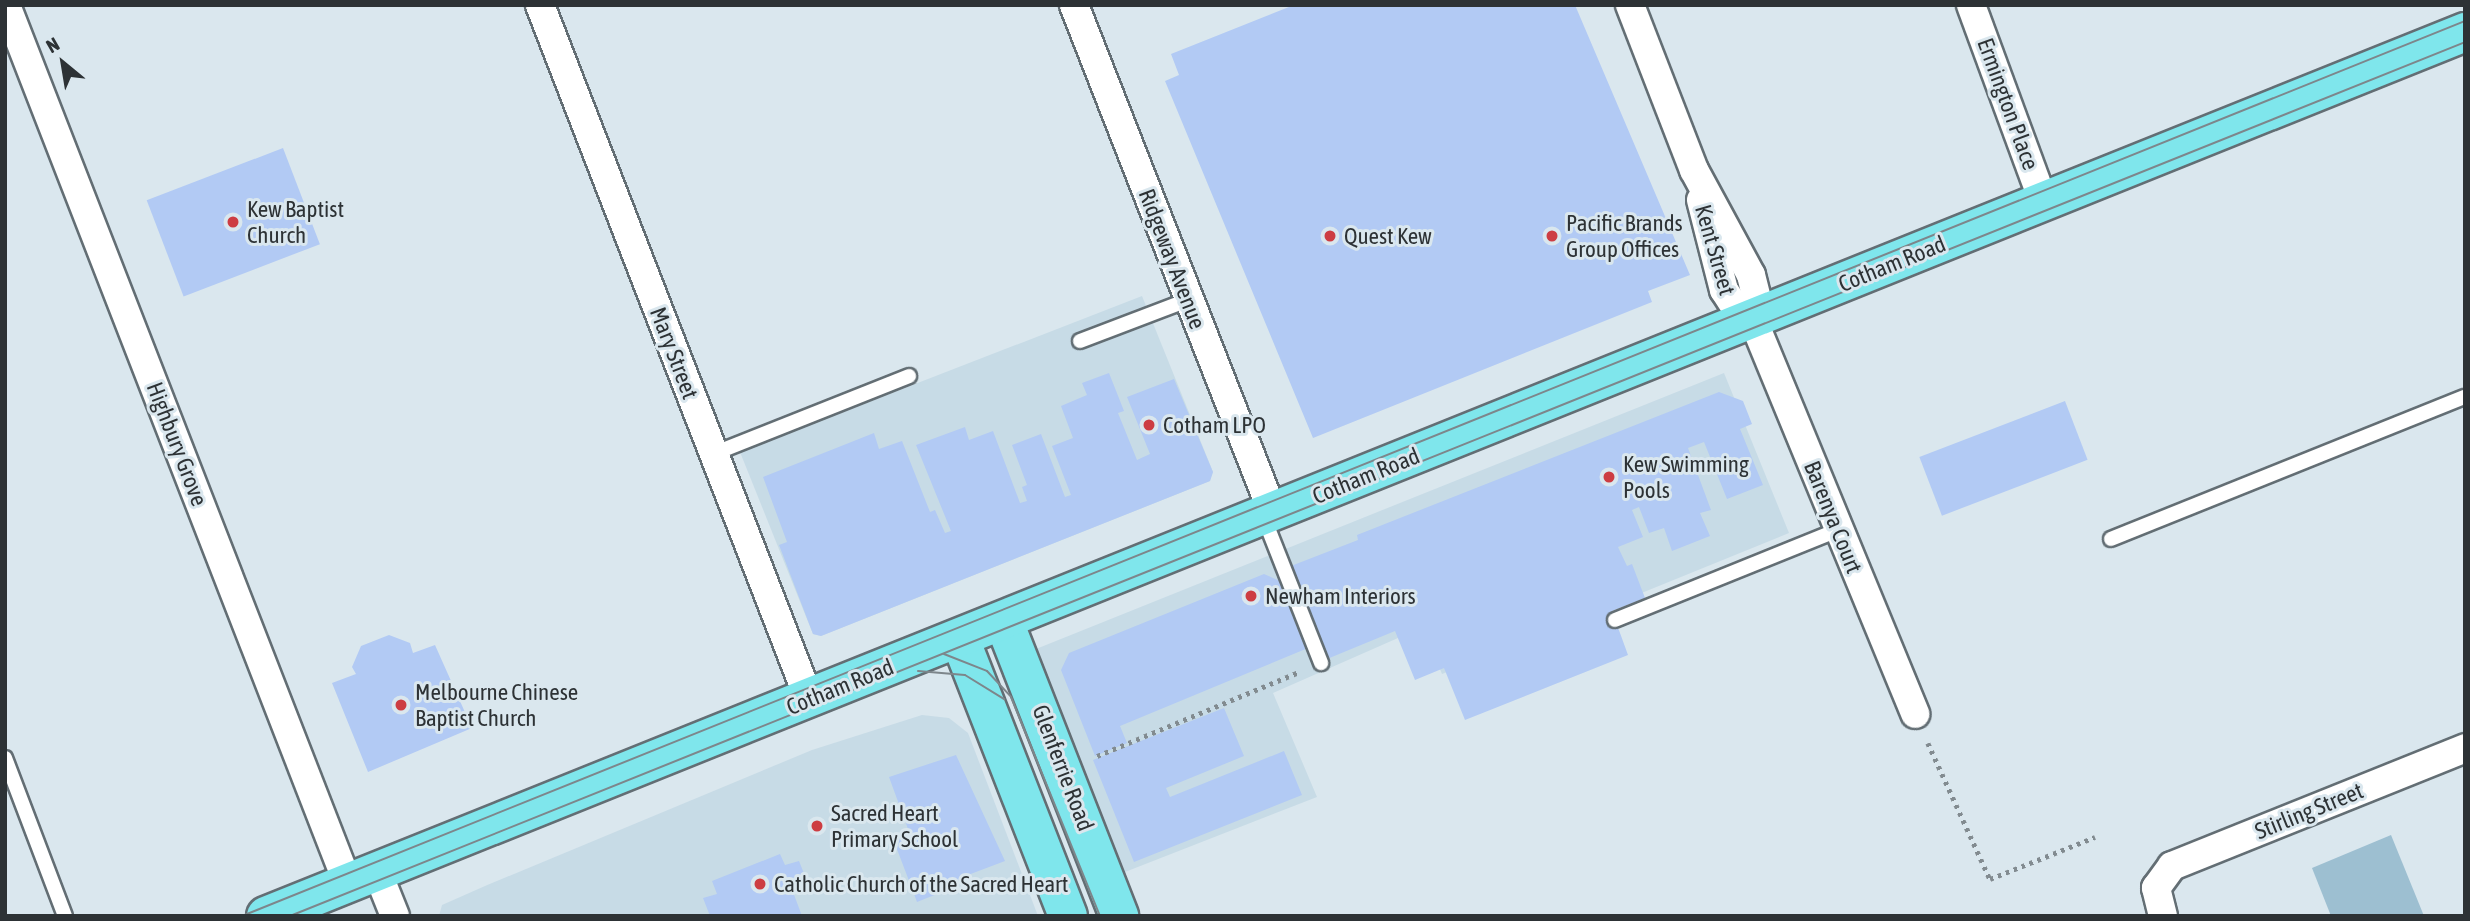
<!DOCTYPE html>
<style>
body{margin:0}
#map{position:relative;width:2470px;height:921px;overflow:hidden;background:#dae7ee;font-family:"Asap Condensed",sans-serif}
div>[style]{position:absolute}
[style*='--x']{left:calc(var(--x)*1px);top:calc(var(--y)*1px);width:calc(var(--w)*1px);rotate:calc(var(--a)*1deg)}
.built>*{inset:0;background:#c7dbe6}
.green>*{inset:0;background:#9dbfd1}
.building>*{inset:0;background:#b2caf4;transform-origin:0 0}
.path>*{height:4.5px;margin-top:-2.25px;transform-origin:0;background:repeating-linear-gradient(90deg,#828b90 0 3.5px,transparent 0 8.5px)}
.roads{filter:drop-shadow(2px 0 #636e74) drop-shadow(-2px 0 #636e74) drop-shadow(0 2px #636e74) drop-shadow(0 -2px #636e74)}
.lane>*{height:14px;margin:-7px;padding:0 7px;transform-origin:7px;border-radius:7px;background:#fff}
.street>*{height:28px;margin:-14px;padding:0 14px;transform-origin:14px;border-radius:14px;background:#fff}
.primary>*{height:38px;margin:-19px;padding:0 19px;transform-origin:19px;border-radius:19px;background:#7fe6ec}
.tram>*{height:2px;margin:-1px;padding:0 1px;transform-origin:1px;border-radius:1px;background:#7d868b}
.dots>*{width:19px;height:19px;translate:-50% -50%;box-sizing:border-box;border:4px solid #dae7ee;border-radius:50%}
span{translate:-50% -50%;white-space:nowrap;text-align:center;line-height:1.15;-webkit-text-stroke:6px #dae7ee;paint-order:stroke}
.street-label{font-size:23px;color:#2d3235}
.poi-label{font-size:23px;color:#2d3235}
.left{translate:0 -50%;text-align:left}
.frame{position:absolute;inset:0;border:7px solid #2d3235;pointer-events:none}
.north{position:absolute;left:28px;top:28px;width:70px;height:70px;-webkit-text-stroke:5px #dae7ee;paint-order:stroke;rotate:330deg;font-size:19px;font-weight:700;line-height:28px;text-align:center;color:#2d3235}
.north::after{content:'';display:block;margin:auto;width:24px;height:32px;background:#2d3235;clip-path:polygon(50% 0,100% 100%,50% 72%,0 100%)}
</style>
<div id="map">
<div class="built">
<div style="clip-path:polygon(1142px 296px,1213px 472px,1210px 481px,821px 636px,813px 634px,740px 452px)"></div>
<div style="clip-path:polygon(1724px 373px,1789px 533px,1442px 674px,1423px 627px,1273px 693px,1317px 797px,1125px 872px,1036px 649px)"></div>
<div style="clip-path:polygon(922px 715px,949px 718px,968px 733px,1038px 916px,439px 916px,442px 905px,485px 886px,812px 750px)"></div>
</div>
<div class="green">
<div style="clip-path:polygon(2391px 835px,2424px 916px,2331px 916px,2312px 868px)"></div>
</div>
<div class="building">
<div style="clip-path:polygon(1294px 5px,1575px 5px,1690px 275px,1648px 291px,1652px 302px,1313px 438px,1165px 81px,1179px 75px,1171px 54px)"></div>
<div style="left:283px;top:148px;width:103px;height:146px;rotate:69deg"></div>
<div style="clip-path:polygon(1109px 373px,1124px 411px,1118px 413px,1137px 460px,1150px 454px,1127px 397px,1174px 379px,1213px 472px,1210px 481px,821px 636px,813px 634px,779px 545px,787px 542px,763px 477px,874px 433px,879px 449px,902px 441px,930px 512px,935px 510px,945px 533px,951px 531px,916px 445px,965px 427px,969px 440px,993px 431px,1020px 503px,1027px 501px,1022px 487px,1027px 485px,1012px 445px,1041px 434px,1065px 497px,1071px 495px,1052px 446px,1073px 438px,1061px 406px,1087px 395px,1082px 383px)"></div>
<div style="clip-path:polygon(1719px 392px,1743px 401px,1752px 424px,1740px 429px,1763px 485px,1727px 499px,1704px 442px,1688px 448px,1711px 510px,1700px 513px,1710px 536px,1672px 551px,1664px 528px,1649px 533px,1639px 507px,1632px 510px,1643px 537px,1618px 547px,1627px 566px,1632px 564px,1645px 598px,1612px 611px,1628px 655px,1465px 720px,1444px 668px,1415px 680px,1395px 631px,1327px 659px,1291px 566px,1358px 540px,1357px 535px)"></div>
<div style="left:2065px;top:401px;width:63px;height:156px;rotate:69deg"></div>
<div style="clip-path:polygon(1264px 574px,1280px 581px,1308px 648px,1120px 726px,1127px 743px,1095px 756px,1061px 670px,1069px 653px)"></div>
<div style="clip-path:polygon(389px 635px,410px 643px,413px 653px,435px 645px,472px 728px,368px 772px,332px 683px,356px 674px,352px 667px,361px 646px)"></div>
<div style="clip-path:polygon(1224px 708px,1244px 756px,1166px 788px,1170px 797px,1284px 751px,1302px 795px,1134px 862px,1093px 760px)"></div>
<div style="clip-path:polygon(956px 755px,1005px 861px,960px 878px,962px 884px,917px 902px,892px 836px,908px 829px,889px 777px)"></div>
<div style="clip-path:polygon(780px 854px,785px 865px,799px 861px,809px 886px,793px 892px,802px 916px,710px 916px,703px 898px,717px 894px,712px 881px)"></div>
</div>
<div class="path">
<div style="--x:1928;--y:743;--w:149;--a:65.5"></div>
<div style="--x:1990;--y:879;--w:113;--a:-21.8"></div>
<div style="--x:1097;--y:756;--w:219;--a:-22.6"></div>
</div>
<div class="roads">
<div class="lane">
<div style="--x:1080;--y:341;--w:116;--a:-20.8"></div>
<div style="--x:713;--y:454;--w:211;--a:-21.7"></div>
<div style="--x:1264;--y:518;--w:156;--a:68.5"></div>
<div style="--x:2111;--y:539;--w:381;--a:-21.9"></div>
<div style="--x:1615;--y:620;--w:240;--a:-22"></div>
<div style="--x:5;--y:758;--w:169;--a:69.2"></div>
</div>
<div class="street">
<div style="--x:6;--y:5;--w:943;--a:68.74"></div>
<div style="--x:540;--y:5;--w:744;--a:68.81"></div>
<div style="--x:1074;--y:5;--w:546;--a:68.61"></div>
<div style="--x:1630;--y:5;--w:177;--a:68.8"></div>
<div style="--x:1694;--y:170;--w:119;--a:61.5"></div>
<div style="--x:1751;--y:275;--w:34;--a:76"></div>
<div style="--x:1759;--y:308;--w:13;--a:117"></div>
<div style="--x:1971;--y:5;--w:211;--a:69.8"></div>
<div style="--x:1701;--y:200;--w:93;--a:75.7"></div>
<div style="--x:1724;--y:290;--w:30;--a:57"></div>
<div style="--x:1740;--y:315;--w:14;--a:21"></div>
<div style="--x:1753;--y:320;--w:426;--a:67.6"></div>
<div style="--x:377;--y:871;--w:48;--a:68.2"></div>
<div style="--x:2163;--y:916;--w:29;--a:-104"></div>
<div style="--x:2156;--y:888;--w:27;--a:-54"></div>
<div style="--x:2172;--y:866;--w:316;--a:-21.9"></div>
</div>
<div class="primary">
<div style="--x:1004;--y:622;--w:316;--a:68.6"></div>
<div style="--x:960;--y:639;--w:297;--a:68.7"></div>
<div style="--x:266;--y:916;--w:2370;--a:-21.9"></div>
</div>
</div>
<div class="tram">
<div style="--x:944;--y:654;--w:46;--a:21.6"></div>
<div style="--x:987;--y:671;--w:35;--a:47"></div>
<div style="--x:1011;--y:697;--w:236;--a:67.9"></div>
<div style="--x:918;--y:671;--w:47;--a:4.9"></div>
<div style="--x:965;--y:675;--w:46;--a:31.6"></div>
<div style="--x:242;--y:916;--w:2396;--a:-21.93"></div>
<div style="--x:290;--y:916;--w:2344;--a:-21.89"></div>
</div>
<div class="dots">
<div style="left:233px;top:222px;background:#cd3d42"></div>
<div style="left:1330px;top:236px;background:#cd3d42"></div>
<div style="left:1552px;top:236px;background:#cd3d42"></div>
<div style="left:1149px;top:425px;background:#cd3d42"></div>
<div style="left:1609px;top:477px;background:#cd3d42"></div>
<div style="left:1251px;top:596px;background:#cd3d42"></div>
<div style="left:401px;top:705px;background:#cd3d42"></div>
<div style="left:817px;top:826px;background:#cd3d42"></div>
<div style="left:760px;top:884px;background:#cd3d42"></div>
</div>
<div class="street-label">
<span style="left:2008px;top:104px;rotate:70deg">Ermington Place</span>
<span style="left:1715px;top:250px;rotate:74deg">Kent Street</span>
<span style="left:1172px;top:259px;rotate:69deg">Ridgeway Avenue</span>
<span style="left:1892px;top:264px;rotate:-22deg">Cotham Road</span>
<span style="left:674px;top:353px;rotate:69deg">Mary Street</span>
<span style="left:177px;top:444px;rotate:69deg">Highbury Grove</span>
<span style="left:1366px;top:476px;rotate:-22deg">Cotham Road</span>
<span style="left:1833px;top:517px;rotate:68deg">Barenya Court</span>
<span style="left:840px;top:687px;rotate:-22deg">Cotham Road</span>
<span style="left:1063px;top:768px;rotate:69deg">Glenferrie Road</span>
<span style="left:2309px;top:811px;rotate:-22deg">Stirling Street</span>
</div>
<div class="poi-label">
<span class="left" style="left:247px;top:222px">Kew Baptist<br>Church</span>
<span class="left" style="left:1566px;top:236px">Pacific Brands<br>Group Offices</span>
<span class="left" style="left:1344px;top:236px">Quest Kew</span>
<span class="left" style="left:1163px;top:425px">Cotham LPO</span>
<span class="left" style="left:1623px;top:477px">Kew Swimming<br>Pools</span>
<span class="left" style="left:1265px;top:596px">Newham Interiors</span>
<span class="left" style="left:415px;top:705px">Melbourne Chinese<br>Baptist Church</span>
<span class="left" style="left:831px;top:826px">Sacred Heart<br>Primary School</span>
<span class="left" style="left:774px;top:884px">Catholic Church of the Sacred Heart</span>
</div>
<div class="frame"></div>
<div class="north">N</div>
</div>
